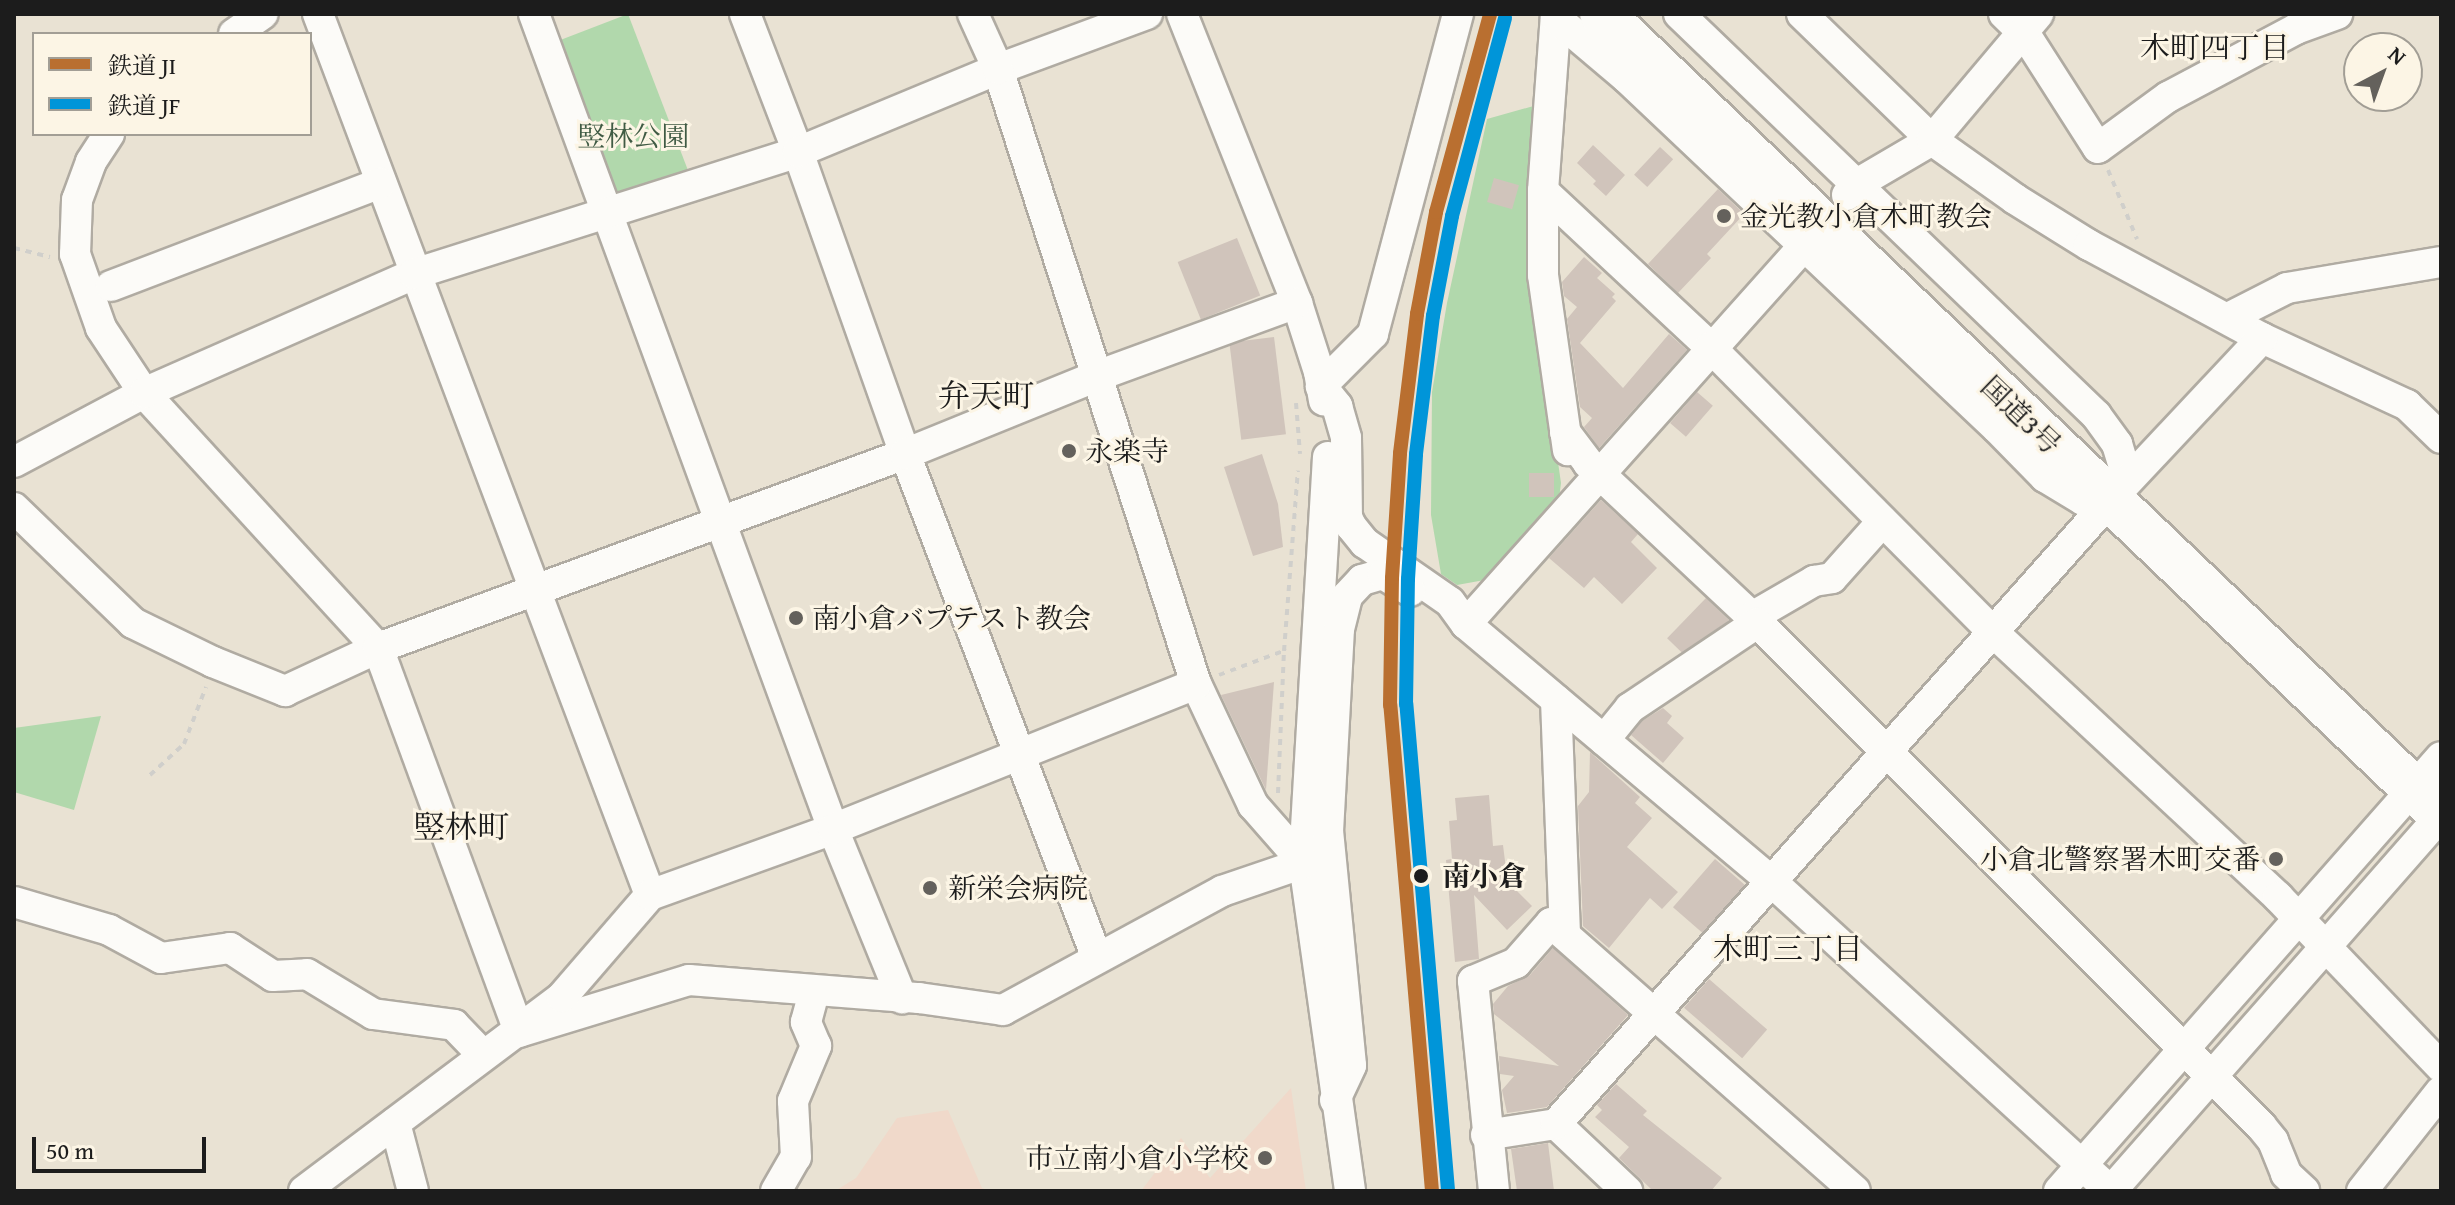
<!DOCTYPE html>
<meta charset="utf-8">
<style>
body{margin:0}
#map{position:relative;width:2455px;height:1205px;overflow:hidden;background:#e9e2d3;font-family:"Gentium Book Plus","Noto Serif JP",serif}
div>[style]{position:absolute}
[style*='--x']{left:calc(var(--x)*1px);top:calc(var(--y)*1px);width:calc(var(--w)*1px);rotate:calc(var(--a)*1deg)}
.built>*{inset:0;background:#f0d9ca}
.green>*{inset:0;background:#b1d8ac;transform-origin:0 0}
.building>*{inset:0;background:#d0c4bb;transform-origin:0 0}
.path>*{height:4px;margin-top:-2px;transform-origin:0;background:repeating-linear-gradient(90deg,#d0cfcb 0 6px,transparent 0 12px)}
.roads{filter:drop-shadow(2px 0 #b0aba2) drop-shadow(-2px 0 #b0aba2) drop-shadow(0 2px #b0aba2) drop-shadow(0 -2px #b0aba2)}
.minor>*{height:30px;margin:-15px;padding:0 15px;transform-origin:15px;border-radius:15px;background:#fcfbf8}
.highway>*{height:44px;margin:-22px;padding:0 22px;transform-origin:22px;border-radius:22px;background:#fcfbf8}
.rail-1>*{height:14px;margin:-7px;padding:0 7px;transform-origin:7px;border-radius:7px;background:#b96f30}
.rail-2>*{height:14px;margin:-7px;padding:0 7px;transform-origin:7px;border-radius:7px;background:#0095d9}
.dots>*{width:22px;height:22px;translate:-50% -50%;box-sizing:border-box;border:4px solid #fcf5e5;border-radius:50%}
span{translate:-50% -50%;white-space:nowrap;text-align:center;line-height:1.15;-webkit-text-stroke:6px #fcf5e5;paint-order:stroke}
.park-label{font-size:28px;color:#405b44}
.poi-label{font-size:28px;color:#1c1c1c}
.left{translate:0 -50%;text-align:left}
.right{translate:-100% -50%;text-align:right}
.street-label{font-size:28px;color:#1c1c1c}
.stop-label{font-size:28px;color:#1c1c1c;font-weight:700}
.neighbourhood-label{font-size:30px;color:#1c1c1c}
.quarter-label{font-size:32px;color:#1c1c1c}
.frame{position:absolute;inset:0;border:16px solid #1c1c1c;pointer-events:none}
.legend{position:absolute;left:32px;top:32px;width:280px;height:104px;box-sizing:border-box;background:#fcf5e5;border:2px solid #a29e95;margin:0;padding:10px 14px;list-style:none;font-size:24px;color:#1c1c1c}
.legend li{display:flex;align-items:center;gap:16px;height:40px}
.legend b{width:40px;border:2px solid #a29e95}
.north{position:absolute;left:2343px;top:32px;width:80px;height:80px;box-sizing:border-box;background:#fcf5e5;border:2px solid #a29e95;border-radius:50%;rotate:41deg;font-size:22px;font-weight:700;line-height:32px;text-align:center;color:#1c1c1c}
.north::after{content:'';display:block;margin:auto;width:28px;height:36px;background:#64615c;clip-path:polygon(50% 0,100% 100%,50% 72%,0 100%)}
.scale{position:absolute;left:32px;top:1137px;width:174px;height:36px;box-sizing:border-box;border:4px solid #1c1c1c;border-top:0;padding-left:10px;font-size:24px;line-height:28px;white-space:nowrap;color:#1c1c1c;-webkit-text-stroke:6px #fcf5e5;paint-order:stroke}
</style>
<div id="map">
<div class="built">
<div style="clip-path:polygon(1291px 1088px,1306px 1191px,1141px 1191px,1181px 1138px,1210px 1178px)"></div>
<div style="clip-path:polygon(948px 1110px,982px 1188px,989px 1191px,835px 1191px,856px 1178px,897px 1118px)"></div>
</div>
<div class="green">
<div style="left:628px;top:14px;width:174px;height:78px;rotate:69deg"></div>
<div style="clip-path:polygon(1537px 105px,1530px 267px,1561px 483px,1559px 499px,1490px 579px,1457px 585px,1441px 574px,1431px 515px,1432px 392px,1447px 303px,1487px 119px)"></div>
<div style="clip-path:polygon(101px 716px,74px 810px,14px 792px,14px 728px)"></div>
</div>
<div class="building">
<div style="clip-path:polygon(1593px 145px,1625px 175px,1606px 196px,1593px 184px,1596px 181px,1577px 163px)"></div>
<div style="left:1660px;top:147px;width:18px;height:38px;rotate:43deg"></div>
<div style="left:1494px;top:178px;width:26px;height:25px;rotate:16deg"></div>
<div style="clip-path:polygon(1718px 189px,1744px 214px,1707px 254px,1711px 258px,1678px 293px,1648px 264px)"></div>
<div style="left:1237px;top:238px;width:62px;height:64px;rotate:68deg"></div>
<div style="clip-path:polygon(1584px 257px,1602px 273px,1597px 278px,1615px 294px,1612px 297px,1616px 301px,1580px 343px,1623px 388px,1669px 334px,1687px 350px,1599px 448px,1584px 427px,1592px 418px,1580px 407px,1567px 319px,1577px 307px,1564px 296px,1562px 282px)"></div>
<div style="left:1274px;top:337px;width:98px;height:45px;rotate:83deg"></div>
<div style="left:1697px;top:392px;width:21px;height:41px;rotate:41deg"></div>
<div style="clip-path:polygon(1262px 454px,1278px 504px,1283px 547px,1253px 556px,1224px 467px)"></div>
<div style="left:1529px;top:473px;width:25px;height:24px"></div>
<div style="clip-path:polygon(1601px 500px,1638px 534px,1631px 542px,1657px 568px,1622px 604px,1594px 577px,1584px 588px,1549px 558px)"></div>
<div style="left:1706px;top:598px;width:32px;height:56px;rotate:44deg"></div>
<div style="clip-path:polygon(1274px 682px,1266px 790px,1221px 695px)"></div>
<div style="clip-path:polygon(1663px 708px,1672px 716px,1667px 723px,1684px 738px,1663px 763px,1631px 735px,1642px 721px)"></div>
<div style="clip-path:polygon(1590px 752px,1640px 797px,1635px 803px,1652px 818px,1627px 847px,1678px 892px,1662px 909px,1650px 898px,1609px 948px,1583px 926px,1578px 806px,1589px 792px)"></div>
<div style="clip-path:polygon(1489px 795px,1493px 846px,1503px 845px,1506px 869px,1522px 886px,1517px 891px,1532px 906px,1507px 930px,1474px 895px,1479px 959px,1455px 962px,1446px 860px,1452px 859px,1449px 821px,1457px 820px,1455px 798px)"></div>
<div style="left:1715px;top:859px;width:40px;height:64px;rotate:41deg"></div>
<div style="clip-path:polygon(1553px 948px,1628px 1015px,1547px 1107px,1507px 1113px,1502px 1090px,1514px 1076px,1500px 1074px,1499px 1056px,1559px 1066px,1494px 1014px,1493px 1004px,1508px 986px,1530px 975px)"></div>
<div style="left:1709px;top:979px;width:77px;height:38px;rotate:41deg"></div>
<div style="clip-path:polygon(1616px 1084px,1647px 1111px,1643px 1115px,1722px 1178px,1711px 1191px,1653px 1191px,1619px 1158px,1629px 1147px,1595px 1117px,1602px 1110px,1597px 1105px)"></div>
<div style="clip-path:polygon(1548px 1143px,1554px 1191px,1517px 1191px,1511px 1149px)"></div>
</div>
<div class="path">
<div style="--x:2108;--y:170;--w:75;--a:67.2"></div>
<div style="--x:14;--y:248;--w:37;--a:14"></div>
<div style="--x:1296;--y:403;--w:51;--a:85.5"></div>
<div style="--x:1219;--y:675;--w:72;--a:-20.5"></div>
<div style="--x:150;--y:775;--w:46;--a:-42.4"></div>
<div style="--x:184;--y:744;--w:61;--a:-68.9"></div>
<div style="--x:1278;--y:793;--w:142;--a:-87.6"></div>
<div style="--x:1284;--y:651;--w:181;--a:-85.6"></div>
</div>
<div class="roads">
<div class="minor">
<div style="--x:318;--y:14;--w:941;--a:69.35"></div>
<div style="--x:534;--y:14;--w:868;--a:69.85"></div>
<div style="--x:833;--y:829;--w:183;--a:67.8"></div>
<div style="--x:745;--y:14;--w:148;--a:69"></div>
<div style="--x:798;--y:152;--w:320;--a:70.5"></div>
<div style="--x:905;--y:454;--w:539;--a:69.15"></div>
<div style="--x:1182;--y:14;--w:311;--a:68.3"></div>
<div style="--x:1297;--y:303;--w:72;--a:72.3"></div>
<div style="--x:1319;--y:372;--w:29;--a:80"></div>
<div style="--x:1458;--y:14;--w:331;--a:104.9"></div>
<div style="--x:1373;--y:334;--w:74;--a:135"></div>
<div style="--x:1321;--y:386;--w:26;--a:51"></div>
<div style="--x:1337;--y:406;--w:33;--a:74"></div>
<div style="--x:1346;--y:438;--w:79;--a:89.3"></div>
<div style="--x:1347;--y:517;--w:10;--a:66"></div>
<div style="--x:1351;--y:526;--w:22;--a:51"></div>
<div style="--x:1365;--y:543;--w:103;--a:34.8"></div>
<div style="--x:1450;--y:602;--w:27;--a:54"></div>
<div style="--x:1466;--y:624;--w:400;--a:40.1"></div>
<div style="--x:1772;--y:882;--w:458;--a:42.4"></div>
<div style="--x:1556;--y:14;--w:177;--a:94.2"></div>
<div style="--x:1543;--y:191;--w:84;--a:90"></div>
<div style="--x:1543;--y:275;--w:177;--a:81.9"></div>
<div style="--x:1679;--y:14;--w:579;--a:43.88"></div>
<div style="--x:2096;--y:415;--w:36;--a:54"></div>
<div style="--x:2117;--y:444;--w:37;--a:73"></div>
<div style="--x:1802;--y:14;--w:181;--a:44.1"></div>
<div style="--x:1932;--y:140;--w:102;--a:35.4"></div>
<div style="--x:2015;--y:199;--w:87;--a:31.9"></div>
<div style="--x:2089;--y:245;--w:196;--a:28.3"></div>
<div style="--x:2262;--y:338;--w:160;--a:24.8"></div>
<div style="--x:2407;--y:405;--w:47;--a:44.1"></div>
<div style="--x:2004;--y:14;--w:29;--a:44"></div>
<div style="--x:2025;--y:34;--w:135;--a:57.4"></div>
<div style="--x:2098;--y:148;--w:87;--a:-36.1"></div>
<div style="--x:2168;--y:97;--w:145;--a:-28"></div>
<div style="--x:2296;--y:29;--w:44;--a:-20.1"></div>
<div style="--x:1556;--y:18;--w:93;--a:40.2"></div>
<div style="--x:1627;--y:78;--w:509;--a:43.41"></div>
<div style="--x:1997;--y:428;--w:69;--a:45.6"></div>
<div style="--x:2045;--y:477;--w:44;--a:31.2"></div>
<div style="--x:2083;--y:500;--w:26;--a:0"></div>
<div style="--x:234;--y:34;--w:35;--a:-35"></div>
<div style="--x:109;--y:134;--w:33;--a:123"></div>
<div style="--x:91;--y:162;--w:40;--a:110.2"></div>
<div style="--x:77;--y:200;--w:54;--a:92.1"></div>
<div style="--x:75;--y:254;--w:78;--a:70.6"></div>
<div style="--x:101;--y:328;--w:78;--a:56.5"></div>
<div style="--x:144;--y:393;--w:346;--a:47.5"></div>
<div style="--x:378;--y:648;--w:409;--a:69.8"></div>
<div style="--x:1543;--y:191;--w:229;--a:43"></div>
<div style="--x:1710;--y:347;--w:403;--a:45.2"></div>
<div style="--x:1994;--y:633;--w:388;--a:42.9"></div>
<div style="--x:2278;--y:897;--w:236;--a:46.2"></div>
<div style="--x:1847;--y:195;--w:15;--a:-48"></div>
<div style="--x:1857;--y:184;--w:87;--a:-30.4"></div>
<div style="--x:1932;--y:140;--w:165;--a:-49.9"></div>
<div style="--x:111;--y:286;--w:289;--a:-20.9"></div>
<div style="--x:2228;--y:318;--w:66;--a:-27"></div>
<div style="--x:2287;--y:288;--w:156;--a:-9.6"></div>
<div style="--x:1565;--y:432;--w:39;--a:53"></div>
<div style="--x:1588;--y:463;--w:225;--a:43.2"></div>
<div style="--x:1752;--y:617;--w:720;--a:45"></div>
<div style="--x:2261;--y:1126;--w:19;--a:51"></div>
<div style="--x:2273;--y:1141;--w:35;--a:68"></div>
<div style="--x:2286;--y:1174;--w:25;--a:43"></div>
<div style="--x:1328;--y:457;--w:407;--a:93.4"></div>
<div style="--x:1304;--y:863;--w:331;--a:82"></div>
<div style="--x:14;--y:462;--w:147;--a:-28"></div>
<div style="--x:144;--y:393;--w:295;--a:-23.8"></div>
<div style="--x:414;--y:274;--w:403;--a:-17.6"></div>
<div style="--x:798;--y:152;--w:217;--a:-22.5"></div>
<div style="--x:998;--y:69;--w:159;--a:-20.3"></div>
<div style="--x:14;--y:508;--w:165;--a:44"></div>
<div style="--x:133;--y:623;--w:89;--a:26"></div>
<div style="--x:213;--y:662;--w:78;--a:21.9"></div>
<div style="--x:285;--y:691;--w:102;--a:-24.8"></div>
<div style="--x:378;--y:648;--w:562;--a:-20.21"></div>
<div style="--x:905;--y:454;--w:207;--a:-22.1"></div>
<div style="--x:1097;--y:376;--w:213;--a:-20.1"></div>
<div style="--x:1752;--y:617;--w:72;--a:-30.1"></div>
<div style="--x:1814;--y:581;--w:18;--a:-9"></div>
<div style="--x:1832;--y:578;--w:76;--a:-48.2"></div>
<div style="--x:1466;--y:624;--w:518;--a:-48.21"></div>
<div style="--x:1556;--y:700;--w:235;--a:87.8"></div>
<div style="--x:1604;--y:740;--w:41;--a:-50.9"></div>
<div style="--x:1630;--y:708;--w:153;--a:-33.8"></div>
<div style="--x:14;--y:902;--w:99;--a:16.4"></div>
<div style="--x:109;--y:930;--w:59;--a:28.3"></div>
<div style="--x:161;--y:958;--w:70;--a:-8.2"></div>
<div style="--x:230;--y:948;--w:51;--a:33.1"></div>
<div style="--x:273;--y:976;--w:34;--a:-3"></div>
<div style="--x:307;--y:974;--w:77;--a:31.2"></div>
<div style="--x:373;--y:1014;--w:82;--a:7.7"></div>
<div style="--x:454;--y:1025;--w:42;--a:46"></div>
<div style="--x:519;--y:1032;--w:178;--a:-17"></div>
<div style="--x:689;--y:980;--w:231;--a:4.5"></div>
<div style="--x:919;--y:998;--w:85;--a:8.1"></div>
<div style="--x:1003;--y:1010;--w:249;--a:-28.5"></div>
<div style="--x:1222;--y:891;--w:87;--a:-18.9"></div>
<div style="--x:1304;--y:863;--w:77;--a:-131.3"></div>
<div style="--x:1253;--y:805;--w:134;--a:-115.2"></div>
<div style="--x:1196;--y:684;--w:646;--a:-107.85"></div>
<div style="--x:998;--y:69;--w:60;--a:-114.4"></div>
<div style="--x:1335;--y:1100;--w:38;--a:-65"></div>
<div style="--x:1351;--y:1065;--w:234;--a:-95.6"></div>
<div style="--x:1328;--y:832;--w:203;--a:-86.9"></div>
<div style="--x:1339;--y:629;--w:34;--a:-76"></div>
<div style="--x:1347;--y:596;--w:22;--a:-47"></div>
<div style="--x:1362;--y:580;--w:22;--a:-16"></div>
<div style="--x:1383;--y:574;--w:32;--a:32"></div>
<div style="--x:395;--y:1123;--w:70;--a:75.2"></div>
<div style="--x:1556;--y:1124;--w:98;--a:43.3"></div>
<div style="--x:1486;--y:1135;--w:71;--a:-8.9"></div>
<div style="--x:1556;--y:1124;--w:834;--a:-48.4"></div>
<div style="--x:2110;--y:500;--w:222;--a:-46.8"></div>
<div style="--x:304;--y:1191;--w:323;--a:-36.9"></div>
<div style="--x:562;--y:997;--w:135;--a:-49.2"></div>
<div style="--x:650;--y:895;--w:195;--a:-19.8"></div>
<div style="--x:833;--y:829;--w:391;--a:-21.8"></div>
<div style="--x:776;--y:1191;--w:39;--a:-60"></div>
<div style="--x:796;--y:1157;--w:56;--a:-93.1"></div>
<div style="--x:793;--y:1101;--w:60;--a:-67.3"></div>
<div style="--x:816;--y:1046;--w:26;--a:-113"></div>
<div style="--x:806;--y:1022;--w:31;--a:-75"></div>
<div style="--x:1494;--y:1191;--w:211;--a:-95.7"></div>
<div style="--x:1473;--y:981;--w:47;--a:-22.7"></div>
<div style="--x:1516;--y:963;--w:53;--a:-48.8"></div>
<div style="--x:1551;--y:923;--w:405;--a:41.4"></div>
<div style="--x:2059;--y:1191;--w:578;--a:-48.65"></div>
<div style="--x:2111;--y:1191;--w:500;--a:-48.7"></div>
<div style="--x:2362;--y:1191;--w:127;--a:-51.7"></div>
</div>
<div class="highway">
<div style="--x:1602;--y:14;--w:1160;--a:43.67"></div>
</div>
</div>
<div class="rail-1">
<div style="--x:1432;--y:1191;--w:488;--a:-94.9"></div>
<div style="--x:1390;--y:705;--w:127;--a:-89.1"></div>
<div style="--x:1392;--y:578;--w:125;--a:-86.3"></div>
<div style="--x:1400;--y:453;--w:140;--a:-83"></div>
<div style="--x:1417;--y:314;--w:104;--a:-79.4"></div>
<div style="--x:1436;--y:212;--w:205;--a:-74.7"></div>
</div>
<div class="rail-2">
<div style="--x:1448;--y:1190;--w:488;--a:-94.9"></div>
<div style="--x:1406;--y:704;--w:125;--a:-89.1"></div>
<div style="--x:1408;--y:579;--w:125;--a:-86.3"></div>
<div style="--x:1416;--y:454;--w:139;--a:-83"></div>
<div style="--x:1433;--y:316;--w:102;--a:-79.2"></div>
<div style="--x:1452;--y:216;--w:205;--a:-75"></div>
</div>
<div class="dots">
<div style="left:1724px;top:216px;background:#64615c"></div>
<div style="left:1069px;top:451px;background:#64615c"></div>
<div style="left:796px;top:618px;background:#64615c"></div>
<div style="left:2276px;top:859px;background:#64615c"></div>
<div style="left:1421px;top:876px;background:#1c1c1c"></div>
<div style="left:930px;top:888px;background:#64615c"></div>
<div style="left:1265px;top:1158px;background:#64615c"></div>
</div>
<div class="park-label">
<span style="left:633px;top:136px">竪林公園</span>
</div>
<div class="poi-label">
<span class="left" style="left:1740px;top:216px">金光教小倉木町教会</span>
<span class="left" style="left:1085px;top:451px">永楽寺</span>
<span class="left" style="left:812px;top:618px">南小倉バプテスト教会</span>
<span class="right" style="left:2260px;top:859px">小倉北警察署木町交番</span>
<span class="left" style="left:948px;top:888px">新栄会病院</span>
<span class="right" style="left:1249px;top:1158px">市立南小倉小学校</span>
</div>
<div class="street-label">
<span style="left:2021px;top:415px;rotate:44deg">国道3号</span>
</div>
<div class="stop-label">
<span class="left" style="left:1442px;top:876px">南小倉</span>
</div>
<div class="neighbourhood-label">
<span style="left:2215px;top:47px">木町四丁目</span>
<span style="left:1788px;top:948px">木町三丁目</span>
</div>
<div class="quarter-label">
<span style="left:986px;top:396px">弁天町</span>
<span style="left:461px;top:827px">竪林町</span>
</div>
<div class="frame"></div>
<ul class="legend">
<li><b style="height:10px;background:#b96f30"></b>鉄道 JI</li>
<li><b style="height:10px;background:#0095d9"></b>鉄道 JF</li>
</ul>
<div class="north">N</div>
<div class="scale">50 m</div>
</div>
